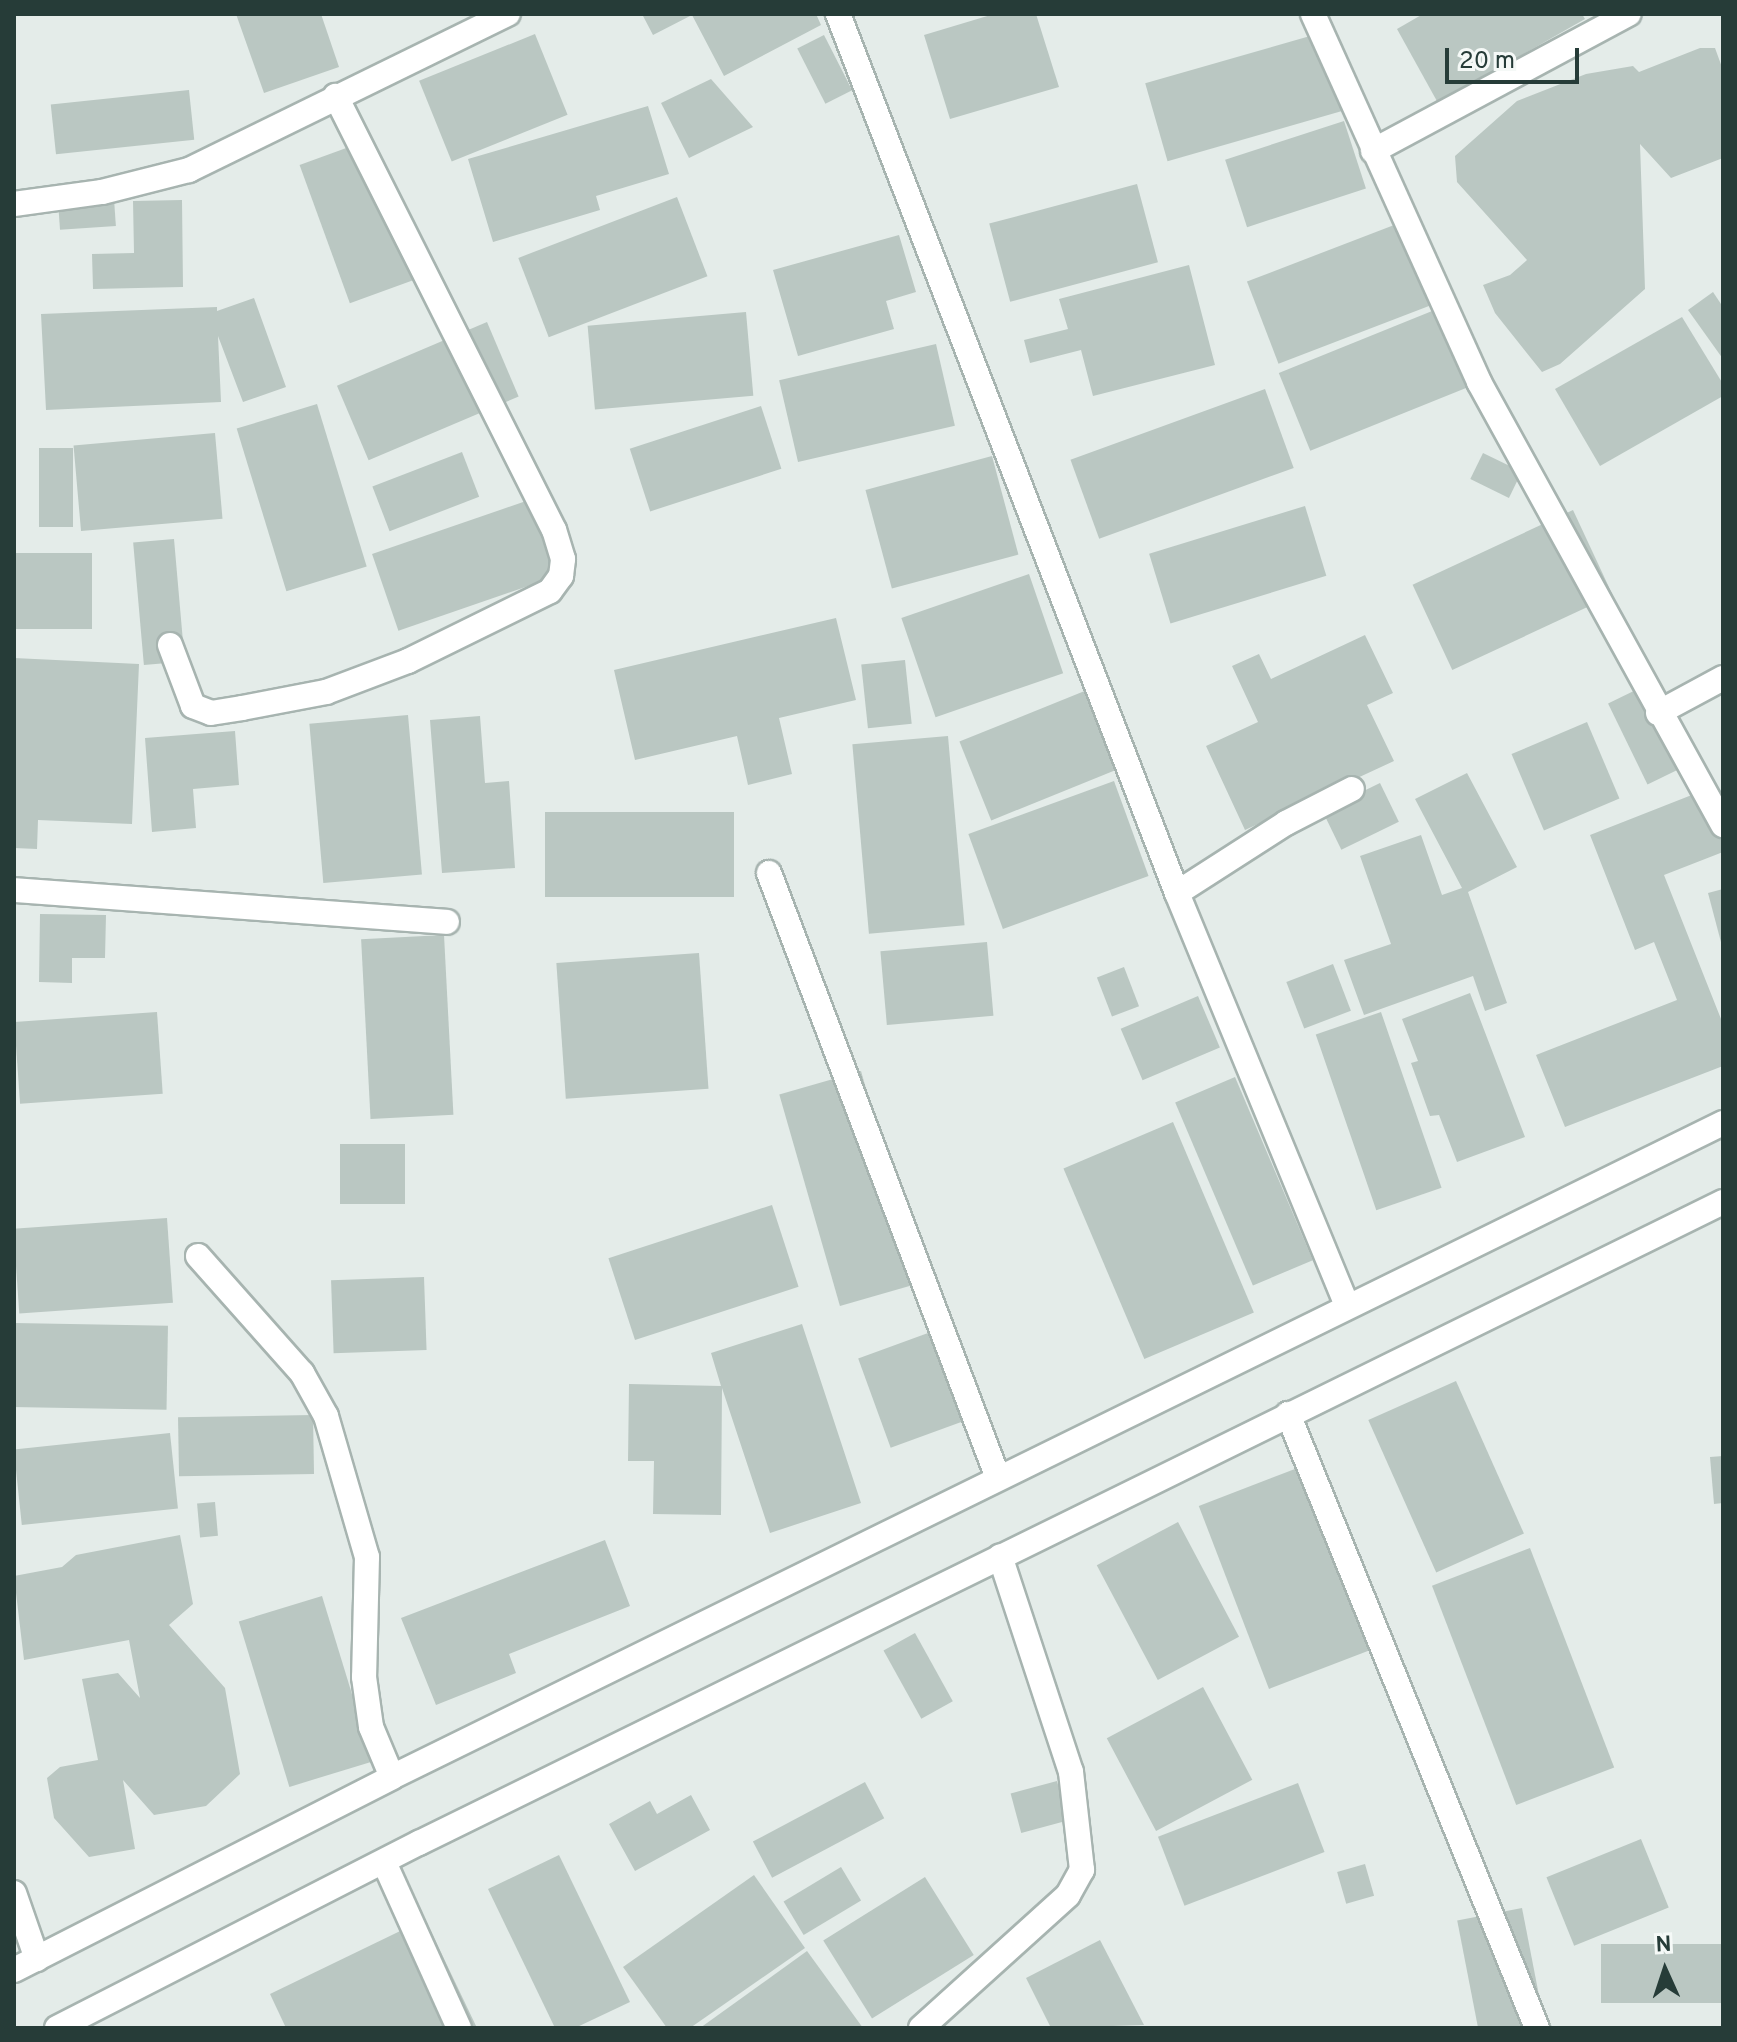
<!DOCTYPE html>
<style>
body{margin:0}
#map{position:relative;width:1737px;height:2042px;overflow:hidden;background:#e4ece9;font-family:Overpass,sans-serif}
div>[style]{position:absolute}
[style*='--x']{left:calc(var(--x)*1px);top:calc(var(--y)*1px);width:calc(var(--w)*1px);rotate:calc(var(--a)*1deg)}
.building>*{inset:0;background:#bac7c2;transform-origin:0 0}
.roads{filter:drop-shadow(2px 0 #a7b4b0) drop-shadow(-2px 0 #a7b4b0) drop-shadow(0 2px #a7b4b0) drop-shadow(0 -2px #a7b4b0)}
.street>*{height:24px;margin:-12px;padding:0 12px;transform-origin:12px;border-radius:12px;background:#fff}
.secondary>*{height:24px;margin:-12px;padding:0 12px;transform-origin:12px;border-radius:12px;background:#fff}
span{translate:-50% -50%;white-space:nowrap;text-align:center;line-height:1.15;-webkit-text-stroke:8px #f5f9f7;paint-order:stroke}
.frame{position:absolute;inset:0;border:16px solid #263c38;pointer-events:none}
.north{position:absolute;left:1625px;top:1930px;width:80px;height:80px;-webkit-text-stroke:6px #f5f9f7;paint-order:stroke;rotate:357deg;font-size:22px;font-weight:700;line-height:32px;text-align:center;color:#263c38}
.north::after{content:'';display:block;margin:auto;width:28px;height:36px;background:#263c38;clip-path:polygon(50% 0,100% 100%,50% 72%,0 100%)}
.scale{position:absolute;left:1445px;top:48px;width:134px;height:36px;box-sizing:border-box;border:4px solid #263c38;border-top:0;padding-left:10px;font-size:24px;line-height:28px;white-space:nowrap;color:#263c38;-webkit-text-stroke:6px #f5f9f7;paint-order:stroke}
</style>
<div id="map">
<div class="building">
<div style="clip-path:polygon(236px 14px,321px 14px,339px 67px,264px 93px)"></div>
<div style="clip-path:polygon(642px 14px,816px 14px,821px 25px,724px 76px,692px 15px,653px 35px)"></div>
<div style="clip-path:polygon(994px 14px,1036px 14px,1059px 87px,950px 119px,924px 35px)"></div>
<div style="clip-path:polygon(1423px 14px,1582px 14px,1585px 19px,1438px 103px,1397px 29px)"></div>
<div style="left:1324px;top:32px;width:81px;height:186px;rotate:74deg"></div>
<div style="left:535px;top:34px;width:87px;height:125px;rotate:68deg"></div>
<div style="left:824px;top:35px;width:62px;height:30px;rotate:63deg"></div>
<div style="clip-path:polygon(1700px 48px,1715px 48px,1723px 70px,1723px 158px,1671px 178px,1640px 144px,1645px 289px,1560px 364px,1542px 372px,1495px 313px,1483px 285px,1510px 275px,1527px 260px,1457px 182px,1455px 156px,1517px 101px,1586px 74px,1633px 66px,1639px 72px)"></div>
<div style="clip-path:polygon(711px 79px,753px 127px,689px 158px,661px 103px)"></div>
<div style="left:189px;top:90px;width:50px;height:139px;rotate:84deg"></div>
<div style="clip-path:polygon(648px 106px,669px 174px,596px 196px,600px 210px,493px 242px,468px 159px)"></div>
<div style="left:1344px;top:121px;width:71px;height:125px;rotate:72deg"></div>
<div style="left:371px;top:139px;width:147px;height:76px;rotate:70deg"></div>
<div style="left:1137px;top:184px;width:81px;height:153px;rotate:75deg"></div>
<div style="left:677px;top:197px;width:85px;height:170px;rotate:69deg"></div>
<div style="left:114px;top:199px;width:27px;height:56px;rotate:86deg"></div>
<div style="clip-path:polygon(182px 200px,183px 287px,93px 289px,92px 254px,134px 253px,133px 201px)"></div>
<div style="left:1415px;top:217px;width:88px;height:180px;rotate:69deg"></div>
<div style="clip-path:polygon(899px 235px,916px 292px,886px 301px,894px 329px,798px 356px,773px 270px)"></div>
<div style="clip-path:polygon(1189px 265px,1215px 365px,1093px 396px,1081px 350px,1030px 363px,1024px 340px,1068px 329px,1059px 299px)"></div>
<div style="clip-path:polygon(1713px 292px,1723px 307px,1723px 359px,1688px 310px)"></div>
<div style="clip-path:polygon(254px 298px,286px 387px,243px 402px,218px 336px,221px 402px,46px 410px,41px 314px,217px 307px,217px 311px)"></div>
<div style="left:1442px;top:307px;width:84px;height:176px;rotate:68deg"></div>
<div style="left:746px;top:312px;width:84px;height:159px;rotate:85deg"></div>
<div style="clip-path:polygon(1682px 317px,1723px 384px,1723px 396px,1600px 466px,1555px 389px)"></div>
<div style="left:487px;top:322px;width:81px;height:163px;rotate:67deg"></div>
<div style="left:936px;top:344px;width:84px;height:161px;rotate:77deg"></div>
<div style="left:1265px;top:389px;width:84px;height:207px;rotate:70deg"></div>
<div style="left:317px;top:404px;width:170px;height:84px;rotate:73deg"></div>
<div style="left:761px;top:406px;width:66px;height:138px;rotate:72deg"></div>
<div style="left:215px;top:433px;width:86px;height:142px;rotate:85deg"></div>
<div style="left:39px;top:448px;width:34px;height:79px"></div>
<div style="left:462px;top:452px;width:48px;height:96px;rotate:69deg"></div>
<div style="left:1483px;top:453px;width:43px;height:29px;rotate:26deg"></div>
<div style="left:992px;top:456px;width:102px;height:131px;rotate:75deg"></div>
<div style="left:529px;top:500px;width:81px;height:166px;rotate:71deg"></div>
<div style="left:1305px;top:506px;width:73px;height:163px;rotate:73deg"></div>
<div style="left:1573px;top:510px;width:94px;height:177px;rotate:65deg"></div>
<div style="left:174px;top:539px;width:123px;height:41px;rotate:85deg"></div>
<div style="left:14px;top:553px;width:78px;height:76px"></div>
<div style="left:1029px;top:574px;width:105px;height:135px;rotate:71deg"></div>
<div style="clip-path:polygon(836px 618px,856px 700px,779px 718px,792px 774px,748px 785px,737px 736px,635px 760px,614px 670px)"></div>
<div style="clip-path:polygon(1365px 635px,1393px 693px,1367px 705px,1394px 761px,1245px 830px,1206px 746px,1258px 722px,1232px 666px,1259px 654px,1271px 679px)"></div>
<div style="clip-path:polygon(14px 658px,139px 664px,132px 824px,38px 820px,37px 849px,14px 848px)"></div>
<div style="left:905px;top:660px;width:64px;height:44px;rotate:84deg"></div>
<div style="left:1644px;top:686px;width:90px;height:40px;rotate:64deg"></div>
<div style="left:1092px;top:688px;width:85px;height:143px;rotate:68deg"></div>
<div style="left:408px;top:715px;width:160px;height:99px;rotate:85deg"></div>
<div style="clip-path:polygon(480px 716px,485px 783px,509px 781px,515px 868px,442px 873px,430px 720px)"></div>
<div style="left:1587px;top:722px;width:83px;height:82px;rotate:67deg"></div>
<div style="clip-path:polygon(235px 731px,239px 785px,193px 789px,196px 828px,152px 832px,145px 738px)"></div>
<div style="left:948px;top:736px;width:190px;height:96px;rotate:85deg"></div>
<div style="clip-path:polygon(1467px 773px,1517px 867px,1468px 892px,1507px 1003px,1485px 1011px,1473px 976px,1364px 1015px,1344px 960px,1391px 944px,1360px 856px,1421px 835px,1442px 895px,1462px 888px,1415px 799px)"></div>
<div style="left:1114px;top:781px;width:101px;height:155px;rotate:70deg"></div>
<div style="left:1380px;top:783px;width:43px;height:64px;rotate:64deg"></div>
<div style="clip-path:polygon(1707px 789px,1723px 829px,1723px 852px,1664px 875px,1723px 1024px,1723px 1066px,1565px 1127px,1536px 1055px,1677px 1000px,1654px 942px,1635px 950px,1590px 835px)"></div>
<div style="left:734px;top:812px;width:85px;height:189px;rotate:90deg"></div>
<div style="clip-path:polygon(1723px 889px,1723px 946px,1722px 946px,1708px 893px)"></div>
<div style="clip-path:polygon(40px 914px,106px 915px,105px 958px,72px 958px,72px 983px,39px 982px)"></div>
<div style="left:444px;top:935px;width:180px;height:83px;rotate:87deg"></div>
<div style="left:987px;top:942px;width:74px;height:107px;rotate:85deg"></div>
<div style="left:699px;top:953px;width:136px;height:143px;rotate:86deg"></div>
<div style="left:1333px;top:964px;width:50px;height:50px;rotate:69deg"></div>
<div style="left:1124px;top:967px;width:42px;height:29px;rotate:69deg"></div>
<div style="clip-path:polygon(1470px 993px,1525px 1137px,1457px 1162px,1439px 1115px,1430px 1116px,1411px 1063px,1418px 1061px,1402px 1019px)"></div>
<div style="left:1198px;top:996px;width:56px;height:84px;rotate:67deg"></div>
<div style="left:157px;top:1012px;width:82px;height:143px;rotate:86deg"></div>
<div style="left:1381px;top:1012px;width:186px;height:69px;rotate:71deg"></div>
<div style="left:861px;top:1071px;width:220px;height:85px;rotate:74deg"></div>
<div style="left:1235px;top:1077px;width:199px;height:65px;rotate:67deg"></div>
<div style="left:1173px;top:1122px;width:207px;height:119px;rotate:67deg"></div>
<div style="left:405px;top:1144px;width:60px;height:65px;rotate:90deg"></div>
<div style="left:772px;top:1205px;width:86px;height:172px;rotate:72deg"></div>
<div style="left:167px;top:1218px;width:85px;height:154px;rotate:86deg"></div>
<div style="left:424px;top:1277px;width:73px;height:93px;rotate:88deg"></div>
<div style="left:14px;top:1323px;width:154px;height:84px;rotate:1deg"></div>
<div style="clip-path:polygon(802px 1324px,861px 1503px,770px 1533px,722px 1388px,721px 1515px,653px 1514px,654px 1461px,628px 1461px,629px 1384px,721px 1386px,711px 1353px)"></div>
<div style="left:939px;top:1329px;width:95px;height:86px;rotate:70deg"></div>
<div style="left:1456px;top:1381px;width:167px;height:96px;rotate:66deg"></div>
<div style="left:313px;top:1415px;width:59px;height:135px;rotate:89deg"></div>
<div style="left:170px;top:1433px;width:76px;height:157px;rotate:84deg"></div>
<div style="clip-path:polygon(1723px 1456px,1723px 1503px,1714px 1504px,1710px 1457px)"></div>
<div style="left:1308px;top:1464px;width:196px;height:117px;rotate:69deg"></div>
<div style="left:215px;top:1502px;width:34px;height:18px;rotate:85deg"></div>
<div style="left:1178px;top:1522px;width:130px;height:92px;rotate:62deg"></div>
<div style="clip-path:polygon(180px 1535px,193px 1604px,169px 1625px,225px 1688px,240px 1774px,206px 1806px,154px 1815px,123px 1780px,135px 1849px,89px 1857px,54px 1818px,47px 1778px,60px 1767px,98px 1760px,82px 1679px,118px 1673px,140px 1698px,129px 1640px,24px 1660px,14px 1576px,62px 1567px,76px 1555px)"></div>
<div style="clip-path:polygon(605px 1540px,630px 1606px,509px 1654px,516px 1673px,436px 1705px,401px 1618px)"></div>
<div style="left:1530px;top:1548px;width:235px;height:105px;rotate:69deg"></div>
<div style="left:322px;top:1596px;width:173px;height:87px;rotate:73deg"></div>
<div style="left:915px;top:1633px;width:78px;height:36px;rotate:61deg"></div>
<div style="left:1203px;top:1687px;width:105px;height:109px;rotate:62deg"></div>
<div style="left:1057px;top:1781px;width:41px;height:48px;rotate:75deg"></div>
<div style="left:865px;top:1782px;width:41px;height:127px;rotate:62deg"></div>
<div style="left:1298px;top:1783px;width:74px;height:150px;rotate:69deg"></div>
<div style="clip-path:polygon(691px 1795px,710px 1830px,635px 1871px,609px 1824px,650px 1801px,657px 1814px)"></div>
<div style="left:1641px;top:1839px;width:74px;height:102px;rotate:68deg"></div>
<div style="clip-path:polygon(559px 1855px,630px 2002px,575px 2028px,555px 2028px,488px 1889px)"></div>
<div style="left:1365px;top:1864px;width:33px;height:29px;rotate:74deg"></div>
<div style="left:841px;top:1867px;width:39px;height:67px;rotate:59deg"></div>
<div style="clip-path:polygon(754px 1875px,805px 1948px,690px 2028px,667px 2028px,623px 1967px)"></div>
<div style="left:925px;top:1877px;width:92px;height:120px;rotate:58deg"></div>
<div style="left:1522px;top:1908px;width:122px;height:66px;rotate:79deg"></div>
<div style="clip-path:polygon(425px 1919px,477px 2028px,286px 2028px,270px 1994px)"></div>
<div style="clip-path:polygon(1100px 1940px,1144px 2025px,1051px 2028px,1026px 1978px)"></div>
<div style="left:1723px;top:1944px;width:59px;height:122px;rotate:90deg"></div>
<div style="clip-path:polygon(807px 1951px,863px 2028px,700px 2028px)"></div>
</div>
<div class="roads">
<div class="street">
<div style="--x:838;--y:14;--w:942;--a:68.91"></div>
<div style="--x:1177;--y:893;--w:446;--a:67.6"></div>
<div style="--x:1313;--y:14;--w:404;--a:65.7"></div>
<div style="--x:1479;--y:382;--w:506;--a:61.15"></div>
<div style="--x:1373;--y:151;--w:290;--a:-28.2"></div>
<div style="--x:14;--y:204;--w:89;--a:-7.8"></div>
<div style="--x:102;--y:192;--w:90;--a:-14.2"></div>
<div style="--x:189;--y:170;--w:355;--a:-26.1"></div>
<div style="--x:170;--y:645;--w:65;--a:69.3"></div>
<div style="--x:193;--y:706;--w:19;--a:21"></div>
<div style="--x:211;--y:713;--w:31;--a:-9"></div>
<div style="--x:242;--y:708;--w:86;--a:-10.8"></div>
<div style="--x:326;--y:692;--w:88;--a:-20.7"></div>
<div style="--x:408;--y:661;--w:158;--a:-26.2"></div>
<div style="--x:550;--y:591;--w:19;--a:-54"></div>
<div style="--x:561;--y:576;--w:17;--a:-83"></div>
<div style="--x:563;--y:559;--w:30;--a:-107"></div>
<div style="--x:554;--y:530;--w:486;--a:-116.7"></div>
<div style="--x:1658;--y:713;--w:74;--a:-28.3"></div>
<div style="--x:769;--y:873;--w:647;--a:69.27"></div>
<div style="--x:14;--y:890;--w:434;--a:4.2"></div>
<div style="--x:1177;--y:893;--w:130;--a:-32.7"></div>
<div style="--x:1286;--y:823;--w:74;--a:-27.3"></div>
<div style="--x:198;--y:1256;--w:157;--a:48.4"></div>
<div style="--x:302;--y:1373;--w:49;--a:60.8"></div>
<div style="--x:326;--y:1416;--w:147;--a:73.8"></div>
<div style="--x:367;--y:1557;--w:120;--a:91.4"></div>
<div style="--x:364;--y:1677;--w:50;--a:82"></div>
<div style="--x:371;--y:1727;--w:54;--a:67.2"></div>
<div style="--x:1288;--y:1414;--w:663;--a:67.93"></div>
<div style="--x:384;--y:1862;--w:182;--a:65.7"></div>
<div style="--x:14;--y:1893;--w:70;--a:70.8"></div>
<div style="--x:921;--y:2028;--w:198;--a:-42.1"></div>
<div style="--x:1068;--y:1895;--w:29;--a:-61"></div>
<div style="--x:1082;--y:1870;--w:99;--a:-96.4"></div>
<div style="--x:1071;--y:1772;--w:227;--a:-108.2"></div>
</div>
<div class="secondary">
<div style="--x:14;--y:1970;--w:424;--a:-27"></div>
<div style="--x:392;--y:1777;--w:1483;--a:-26.17"></div>
<div style="--x:57;--y:2028;--w:407;--a:-27.1"></div>
<div style="--x:419;--y:1843;--w:1453;--a:-26.18"></div>
</div>
</div>
<div class="frame"></div>
<div class="north">N</div>
<div class="scale">20 m</div>
</div>
